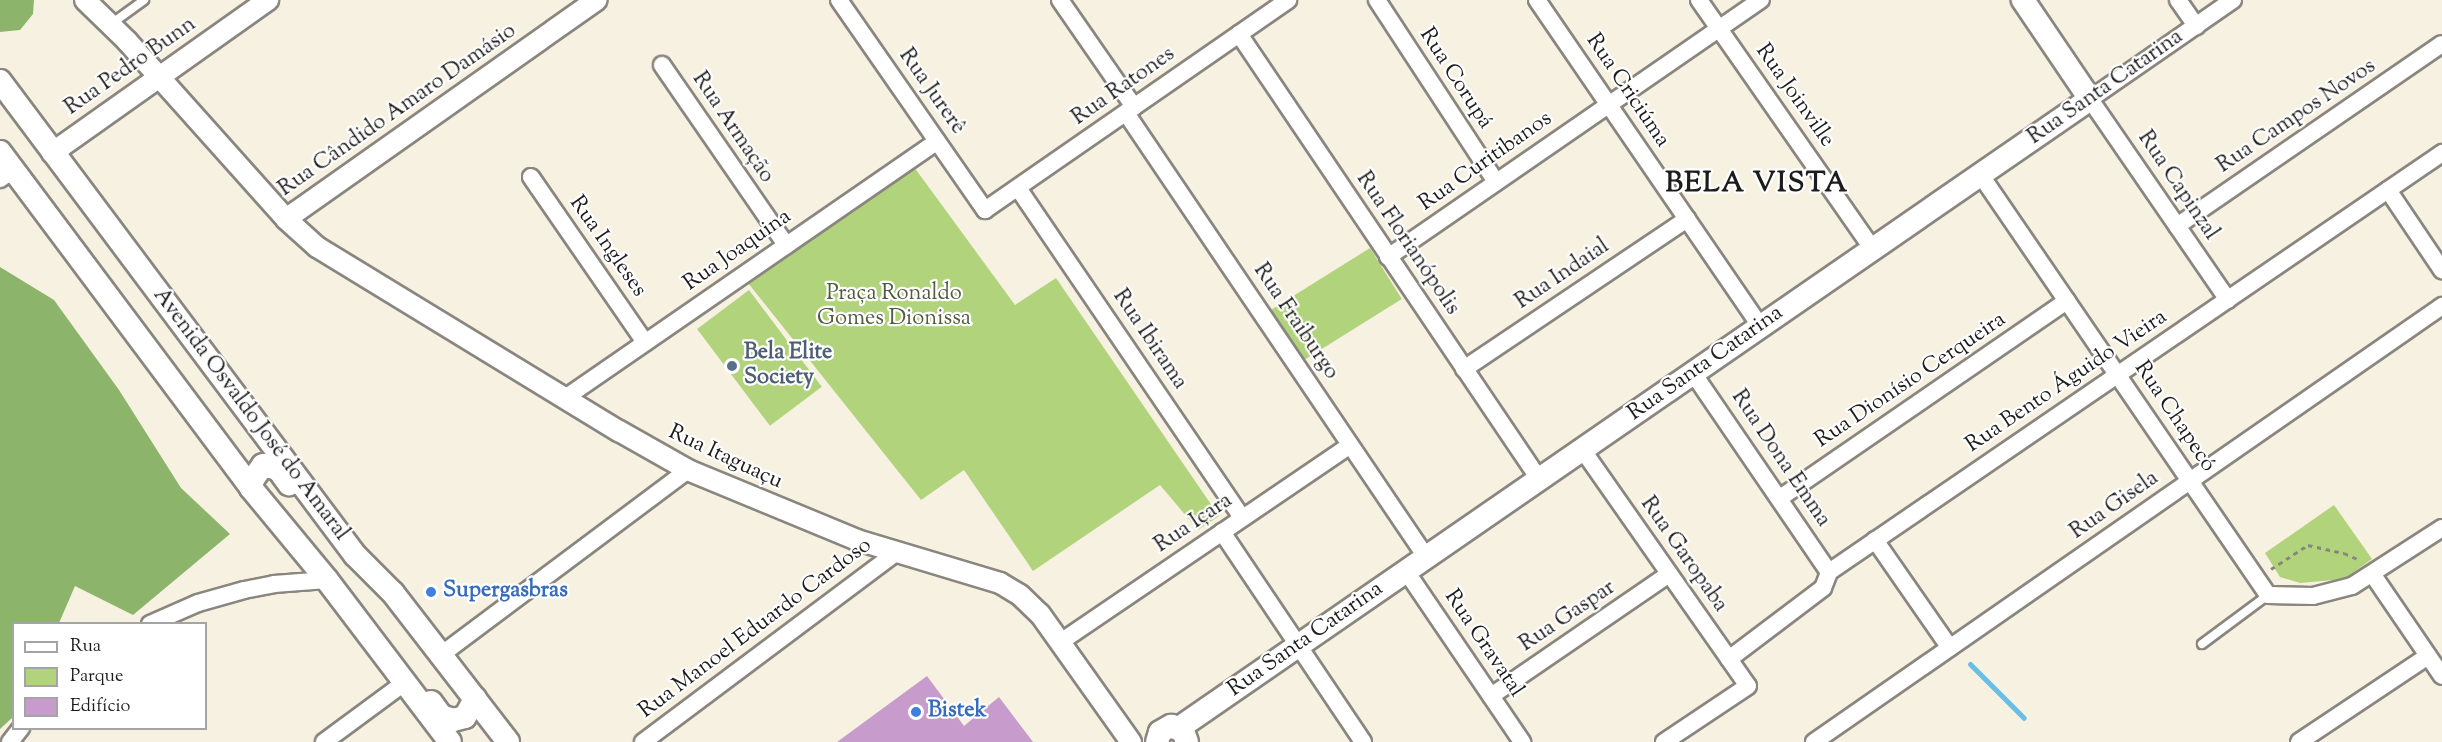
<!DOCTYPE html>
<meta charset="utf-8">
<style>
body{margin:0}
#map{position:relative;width:2442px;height:742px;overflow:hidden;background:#f7f1e2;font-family:"Sorts Mill Goudy",serif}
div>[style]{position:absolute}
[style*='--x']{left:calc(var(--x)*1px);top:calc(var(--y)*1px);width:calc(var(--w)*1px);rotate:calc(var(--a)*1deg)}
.green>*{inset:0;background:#b1d37b;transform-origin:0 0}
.forest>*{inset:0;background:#8cb56b}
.stream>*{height:5px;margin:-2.5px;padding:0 2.5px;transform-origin:2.5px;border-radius:2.5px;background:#69bee6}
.building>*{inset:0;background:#c79bcc}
.path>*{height:3px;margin-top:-1.5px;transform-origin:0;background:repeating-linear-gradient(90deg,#8a867f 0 4.5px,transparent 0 9px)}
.roads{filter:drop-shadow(2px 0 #8a867f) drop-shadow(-2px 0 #8a867f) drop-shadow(0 2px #8a867f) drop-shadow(0 -2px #8a867f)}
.service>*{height:8px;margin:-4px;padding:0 4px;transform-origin:4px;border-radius:4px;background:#fff}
.minor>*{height:16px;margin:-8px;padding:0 8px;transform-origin:8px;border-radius:8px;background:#fff}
.tertiary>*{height:20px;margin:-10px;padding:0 10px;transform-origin:10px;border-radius:10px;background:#fff}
.secondary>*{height:22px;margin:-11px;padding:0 11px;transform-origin:11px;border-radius:11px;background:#fff}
.dots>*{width:16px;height:16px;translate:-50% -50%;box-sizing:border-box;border:3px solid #fff;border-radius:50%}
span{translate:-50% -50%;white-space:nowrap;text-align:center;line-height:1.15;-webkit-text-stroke:4.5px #fff;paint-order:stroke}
.street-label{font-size:22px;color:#1c1c1c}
.park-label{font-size:22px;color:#505c3d}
.service-label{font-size:22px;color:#4e5e75;font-weight:700}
.left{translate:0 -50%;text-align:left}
.shop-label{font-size:22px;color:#366cbe;font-weight:700}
.district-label{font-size:28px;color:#1c1c1c;font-weight:700;letter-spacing:1.5px}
.legend{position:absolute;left:12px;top:622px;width:195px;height:108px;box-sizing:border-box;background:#fff;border:2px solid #a4a4a4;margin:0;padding:8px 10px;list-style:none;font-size:18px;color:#1c1c1c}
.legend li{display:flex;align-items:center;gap:12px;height:30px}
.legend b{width:30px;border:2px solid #a4a4a4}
</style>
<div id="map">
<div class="green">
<div style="clip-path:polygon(914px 167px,1015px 305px,1056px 278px,1219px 516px,1198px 530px,1160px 485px,1033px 571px,964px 470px,921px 500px,744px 278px)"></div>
<div style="left:1370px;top:248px;width:60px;height:118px;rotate:58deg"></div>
<div style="left:749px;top:290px;width:121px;height:65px;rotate:53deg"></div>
<div style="clip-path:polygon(2334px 505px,2372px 559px,2344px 579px,2300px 583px,2280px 577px,2265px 553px)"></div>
</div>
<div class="forest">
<div style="clip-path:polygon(0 0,34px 0,33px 14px,20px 30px,0 32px)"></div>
<div style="clip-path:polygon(0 267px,54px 300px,119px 390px,181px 488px,230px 534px,133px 615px,75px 586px,59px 623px,14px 624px,13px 717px,0 729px)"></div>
</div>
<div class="stream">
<div style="--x:1970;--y:664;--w:76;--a:45"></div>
</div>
<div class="building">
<div style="clip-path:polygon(927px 676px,964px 726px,999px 697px,1033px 742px,837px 742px)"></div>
</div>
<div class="path">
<div style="--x:2271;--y:569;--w:44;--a:-33"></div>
<div style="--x:2308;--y:545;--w:37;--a:13"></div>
<div style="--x:2344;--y:553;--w:17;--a:24"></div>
</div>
<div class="roads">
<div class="service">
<div style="--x:111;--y:24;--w:41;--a:-36"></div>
<div style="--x:2202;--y:644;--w:82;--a:-36.6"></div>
</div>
<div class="minor">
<div style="--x:839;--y:0;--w:256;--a:55.2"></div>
<div style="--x:985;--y:210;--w:369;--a:-34.7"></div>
<div style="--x:1060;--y:0;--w:130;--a:55.3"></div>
<div style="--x:1377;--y:0;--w:217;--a:56.8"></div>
<div style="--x:1537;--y:0;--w:395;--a:55.6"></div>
<div style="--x:1699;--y:0;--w:304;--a:55.1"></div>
<div style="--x:2178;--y:0;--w:32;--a:55"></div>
<div style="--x:1239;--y:34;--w:537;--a:56.01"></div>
<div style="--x:662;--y:65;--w:219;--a:55.4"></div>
<div style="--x:1126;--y:113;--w:536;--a:55.95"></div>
<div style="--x:1980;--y:174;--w:510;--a:55.62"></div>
<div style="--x:2268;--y:595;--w:45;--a:1.3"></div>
<div style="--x:2313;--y:596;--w:40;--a:-14.4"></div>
<div style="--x:2352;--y:586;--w:107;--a:-32.8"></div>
<div style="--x:531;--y:177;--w:201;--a:55.4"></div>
<div style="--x:0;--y:179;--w:16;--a:-35"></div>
<div style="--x:1018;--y:188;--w:399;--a:55.8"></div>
<div style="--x:2388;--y:190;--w:97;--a:56"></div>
<div style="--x:2177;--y:226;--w:321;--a:-34.5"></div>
<div style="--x:1388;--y:257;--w:453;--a:-34.6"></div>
<div style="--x:2228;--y:300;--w:244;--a:-124.5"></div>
<div style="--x:2090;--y:99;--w:174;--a:-34.7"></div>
<div style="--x:1464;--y:369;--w:269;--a:-33.9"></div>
<div style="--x:1693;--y:373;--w:241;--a:55.7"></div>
<div style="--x:565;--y:398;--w:452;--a:-34.6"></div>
<div style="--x:1582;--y:449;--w:289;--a:55"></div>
<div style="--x:1748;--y:686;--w:101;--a:146.3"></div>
<div style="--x:1780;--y:498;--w:348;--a:-34.5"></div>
<div style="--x:1222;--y:532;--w:253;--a:56.1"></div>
<div style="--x:1875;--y:540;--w:131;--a:55.2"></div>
<div style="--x:1406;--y:571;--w:207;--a:55.8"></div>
<div style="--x:2373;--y:575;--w:122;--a:55.7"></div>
<div style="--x:150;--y:624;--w:52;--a:-23.6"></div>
<div style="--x:198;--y:603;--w:48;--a:-15.8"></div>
<div style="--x:244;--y:590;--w:31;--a:-11"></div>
<div style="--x:274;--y:584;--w:53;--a:-4.3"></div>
<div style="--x:1062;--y:641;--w:348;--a:-34.2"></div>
<div style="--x:442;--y:654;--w:307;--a:-36.8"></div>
<div style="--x:1729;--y:659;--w:118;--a:-37.1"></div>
<div style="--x:1823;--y:588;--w:17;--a:-69"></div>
<div style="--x:1829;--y:572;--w:743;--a:-34.35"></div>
<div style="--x:1491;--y:696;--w:216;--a:-34.4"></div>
<div style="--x:10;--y:742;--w:18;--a:-52"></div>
<div style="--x:324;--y:742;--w:99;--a:-36.4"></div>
<div style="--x:643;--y:742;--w:316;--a:-36.8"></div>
<div style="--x:1814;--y:742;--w:765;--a:-34.77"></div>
<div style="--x:2299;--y:742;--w:155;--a:-33.7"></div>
</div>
<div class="tertiary">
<div style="--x:85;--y:0;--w:59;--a:44.3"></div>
<div style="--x:127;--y:41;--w:239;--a:48.2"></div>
<div style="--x:286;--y:219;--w:42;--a:42.1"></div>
<div style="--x:317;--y:247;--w:354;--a:31.4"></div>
<div style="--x:619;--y:431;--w:79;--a:29.5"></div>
<div style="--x:688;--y:470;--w:183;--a:22.5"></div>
<div style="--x:857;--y:540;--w:149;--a:16.7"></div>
<div style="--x:1000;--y:583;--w:23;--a:31"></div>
<div style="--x:1020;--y:595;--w:28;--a:44"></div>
<div style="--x:1040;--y:614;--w:157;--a:54.6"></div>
<div style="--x:52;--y:153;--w:265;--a:-35.3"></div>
<div style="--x:286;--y:219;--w:380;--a:-35.2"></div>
</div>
<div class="secondary">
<div style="--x:0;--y:81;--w:592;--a:53.17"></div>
<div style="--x:355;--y:555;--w:54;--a:45"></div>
<div style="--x:393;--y:593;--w:188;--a:52.3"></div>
<div style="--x:0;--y:152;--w:419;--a:53.2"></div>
<div style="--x:251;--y:488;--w:119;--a:50.4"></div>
<div style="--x:327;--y:580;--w:203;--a:52.8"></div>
<div style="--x:251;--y:488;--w:9;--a:-77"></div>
<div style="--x:253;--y:479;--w:17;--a:-54"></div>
<div style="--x:263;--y:465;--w:16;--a:15"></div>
<div style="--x:278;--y:469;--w:19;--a:54"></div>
<div style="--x:431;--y:702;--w:17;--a:54"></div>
<div style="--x:441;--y:716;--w:13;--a:18"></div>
<div style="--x:453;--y:720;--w:12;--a:-14"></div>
<div style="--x:465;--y:717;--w:21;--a:-61"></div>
<div style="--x:1179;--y:728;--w:1107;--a:-34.62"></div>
<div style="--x:2090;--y:99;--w:120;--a:-124.1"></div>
<div style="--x:1157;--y:742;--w:10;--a:-73"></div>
<div style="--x:1160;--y:732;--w:13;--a:-29"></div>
<div style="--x:1171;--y:726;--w:13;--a:23"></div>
<div style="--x:1183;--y:731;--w:12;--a:70"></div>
</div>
</div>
<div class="dots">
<div style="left:732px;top:366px;background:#5c6f8a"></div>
<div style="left:431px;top:592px;background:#3f7fe0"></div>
<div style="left:916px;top:712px;background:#3f7fe0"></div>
</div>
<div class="street-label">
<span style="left:131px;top:67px;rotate:-35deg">Rua Pedro Bunn</span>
<span style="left:1455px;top:79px;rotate:57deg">Rua Corupá</span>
<span style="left:1124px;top:87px;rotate:-35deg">Rua Ratones</span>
<span style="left:2106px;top:88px;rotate:-35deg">Rua Santa Catarina</span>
<span style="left:1627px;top:91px;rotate:56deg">Rua Criciúma</span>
<span style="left:931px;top:92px;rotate:55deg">Rua Jurerê</span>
<span style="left:1794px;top:96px;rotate:55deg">Rua Joinville</span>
<span style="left:398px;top:111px;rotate:-35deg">Rua Cândido Amaro Damásio</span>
<span style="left:2297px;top:117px;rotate:-34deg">Rua Campos Novos</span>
<span style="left:732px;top:128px;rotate:56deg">Rua Armação</span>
<span style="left:1486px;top:162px;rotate:-35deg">Rua Curitibanos</span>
<span style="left:2177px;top:186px;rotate:56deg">Rua Capinzal</span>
<span style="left:1407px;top:244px;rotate:56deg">Rua Florianópolis</span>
<span style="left:607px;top:247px;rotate:55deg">Rua Ingleses</span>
<span style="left:738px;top:251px;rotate:-35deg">Rua Joaquina</span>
<span style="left:1563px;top:275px;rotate:-34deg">Rua Indaial</span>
<span style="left:1295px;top:322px;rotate:56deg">Rua Fraiburgo</span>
<span style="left:1149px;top:340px;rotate:56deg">Rua Ibirama</span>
<span style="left:1706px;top:364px;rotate:-35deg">Rua Santa Catarina</span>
<span style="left:1911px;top:381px;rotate:-34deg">Rua Dionísio Cerqueira</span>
<span style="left:2067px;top:382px;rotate:-34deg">Rua Bento Águido Vieira</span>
<span style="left:250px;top:415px;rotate:53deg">Avenida Osvaldo José do Amaral</span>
<span style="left:2174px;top:417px;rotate:56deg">Rua Chapecó</span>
<span style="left:725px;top:458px;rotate:25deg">Rua Itaguaçu</span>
<span style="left:1780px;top:459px;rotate:56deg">Rua Dona Emma</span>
<span style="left:2115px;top:506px;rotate:-35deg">Rua Gisela</span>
<span style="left:1194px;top:524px;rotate:-34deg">Rua Içara</span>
<span style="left:1683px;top:555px;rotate:55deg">Rua Garopaba</span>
<span style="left:1568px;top:617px;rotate:-34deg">Rua Gaspar</span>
<span style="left:756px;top:629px;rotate:-37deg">Rua Manoel Eduardo Cardoso</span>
<span style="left:1306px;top:640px;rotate:-35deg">Rua Santa Catarina</span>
<span style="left:1483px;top:644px;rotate:56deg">Rua Gravatal</span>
</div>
<div class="park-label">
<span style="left:894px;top:307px">Praça Ronaldo<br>Gomes Dionissa</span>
</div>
<div class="service-label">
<span class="left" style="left:744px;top:366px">Bela Elite<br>Society</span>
</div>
<div class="shop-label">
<span class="left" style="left:443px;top:592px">Supergasbras</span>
<span class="left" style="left:928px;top:712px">Bistek</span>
</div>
<div class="district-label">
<span style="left:1757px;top:184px">BELA VISTA</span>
</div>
<ul class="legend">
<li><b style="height:8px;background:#fff"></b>Rua</li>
<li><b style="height:16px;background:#b1d37b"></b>Parque</li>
<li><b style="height:16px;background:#c79bcc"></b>Edifício</li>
</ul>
</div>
